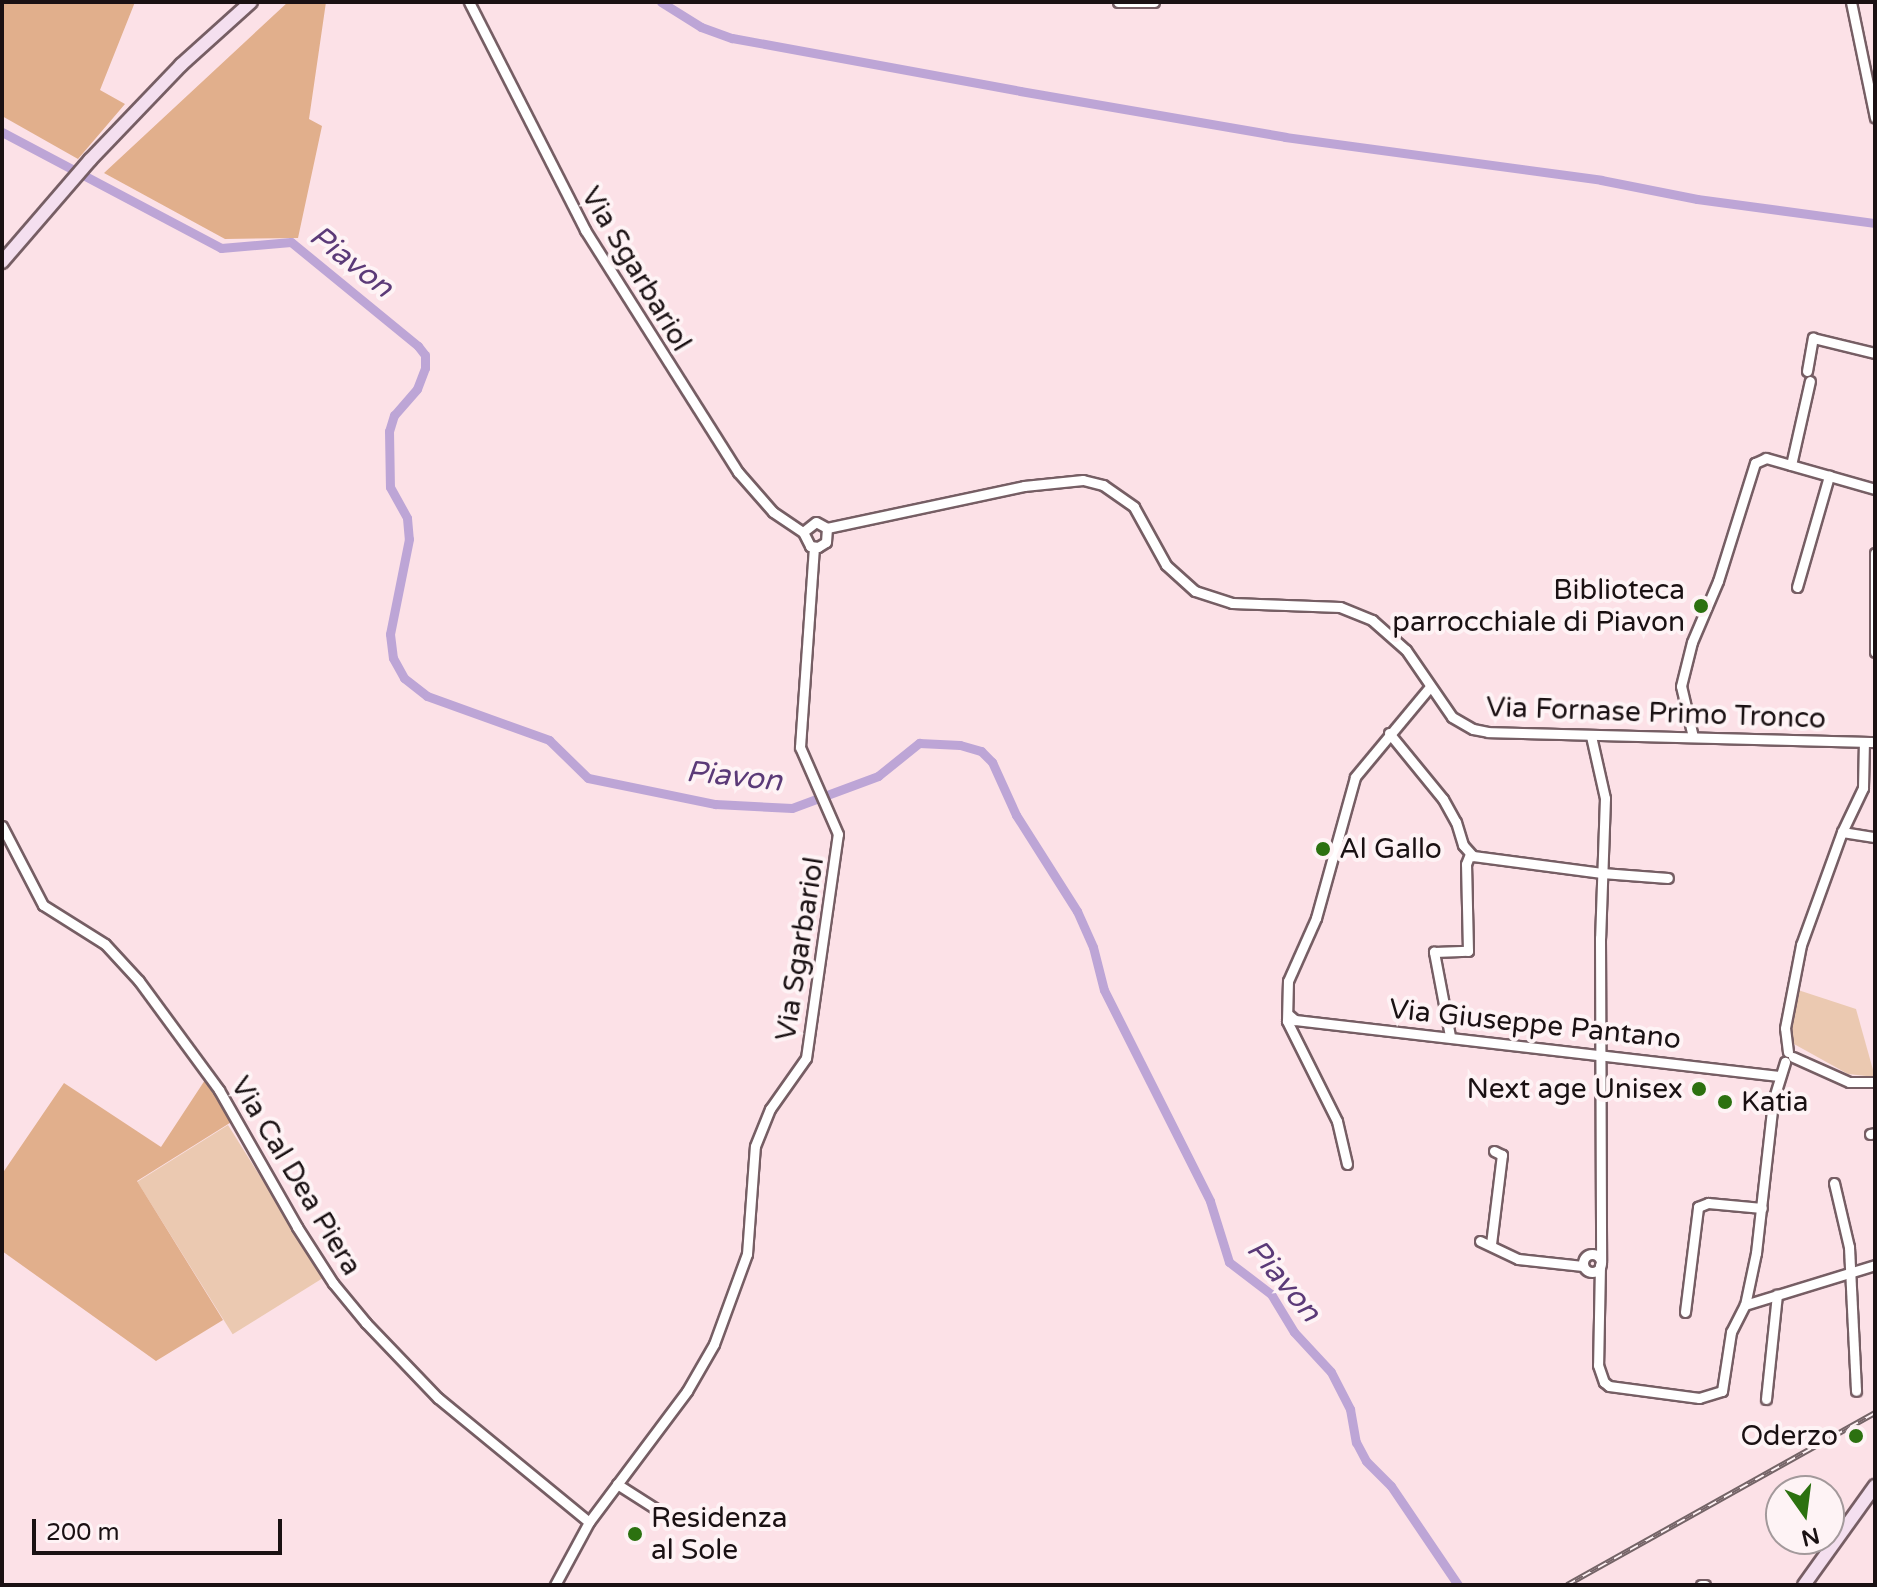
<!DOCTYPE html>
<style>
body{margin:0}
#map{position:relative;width:1877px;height:1587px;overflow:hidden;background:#fce1e7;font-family:"Varela Round",sans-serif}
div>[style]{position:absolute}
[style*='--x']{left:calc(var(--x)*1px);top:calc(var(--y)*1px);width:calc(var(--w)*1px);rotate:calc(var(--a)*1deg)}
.green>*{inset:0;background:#ebc9b1;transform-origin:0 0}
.forest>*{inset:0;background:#e1af8c}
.canal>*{height:9px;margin:-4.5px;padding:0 4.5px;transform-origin:4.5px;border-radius:4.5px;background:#bda5d6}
.roads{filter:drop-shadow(2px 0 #765e64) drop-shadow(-2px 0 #765e64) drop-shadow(0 2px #765e64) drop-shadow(0 -2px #765e64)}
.street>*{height:9px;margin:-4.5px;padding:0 4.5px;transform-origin:4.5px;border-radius:4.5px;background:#fff}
.street>.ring{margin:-4.5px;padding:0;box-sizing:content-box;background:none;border:9px solid #fff;border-radius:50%}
.secondary>*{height:12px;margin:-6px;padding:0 6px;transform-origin:6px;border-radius:6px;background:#f4dfef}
.rail>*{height:6px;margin-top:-3px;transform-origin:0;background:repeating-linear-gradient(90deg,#fef3f5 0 9px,#746467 0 18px);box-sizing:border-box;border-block:2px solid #746467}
.dots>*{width:22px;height:22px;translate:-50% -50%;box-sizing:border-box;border:4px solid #fef3f5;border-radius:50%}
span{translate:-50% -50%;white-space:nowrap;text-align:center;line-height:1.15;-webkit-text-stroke:8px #fef3f5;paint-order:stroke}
.street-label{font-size:28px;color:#1a1113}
.poi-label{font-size:28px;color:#1a1113}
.right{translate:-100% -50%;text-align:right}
.left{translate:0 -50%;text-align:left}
.water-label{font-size:30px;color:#5b3a78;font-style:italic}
.frame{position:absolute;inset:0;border:4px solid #1a1113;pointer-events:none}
.north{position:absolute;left:1765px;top:1475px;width:80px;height:80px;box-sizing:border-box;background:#fef3f5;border:2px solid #a3999b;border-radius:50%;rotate:166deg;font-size:22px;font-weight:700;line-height:32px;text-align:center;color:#1a1113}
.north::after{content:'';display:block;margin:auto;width:28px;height:36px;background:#2c7110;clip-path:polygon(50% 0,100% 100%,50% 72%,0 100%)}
.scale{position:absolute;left:32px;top:1519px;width:250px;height:36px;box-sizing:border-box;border:4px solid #1a1113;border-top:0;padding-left:10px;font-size:24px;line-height:28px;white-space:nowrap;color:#1a1113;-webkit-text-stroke:6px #fef3f5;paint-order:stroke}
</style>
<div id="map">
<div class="green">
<div style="clip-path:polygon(1798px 990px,1856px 1009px,1875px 1077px,1848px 1074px,1794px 1044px,1790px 1030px)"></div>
<div style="left:228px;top:1125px;width:180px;height:107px;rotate:58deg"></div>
</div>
<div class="forest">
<div style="clip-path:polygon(2px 2px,135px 2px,100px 90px,125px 104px,78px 159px,2px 116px)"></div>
<div style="clip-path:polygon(288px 2px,326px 2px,309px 119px,322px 126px,298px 238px,225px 239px,104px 173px)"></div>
<div style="clip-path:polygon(205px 1080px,233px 1121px,137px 1181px,223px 1320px,156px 1361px,2px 1251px,2px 1174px,64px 1083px,161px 1147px)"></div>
</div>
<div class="canal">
<div style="--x:661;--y:2;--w:47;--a:32"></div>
<div style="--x:701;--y:27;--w:33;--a:20"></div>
<div style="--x:732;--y:38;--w:293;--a:10.4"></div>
<div style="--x:1020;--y:91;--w:269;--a:9.8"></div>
<div style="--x:1285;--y:137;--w:319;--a:7.7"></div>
<div style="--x:1601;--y:180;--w:98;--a:11.2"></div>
<div style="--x:1697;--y:199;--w:180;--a:7.7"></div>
<div style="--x:2;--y:132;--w:248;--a:27.9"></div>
<div style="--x:221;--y:248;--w:70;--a:-4.9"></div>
<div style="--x:291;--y:242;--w:164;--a:39.3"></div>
<div style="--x:418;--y:346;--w:11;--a:52"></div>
<div style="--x:425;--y:355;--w:13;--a:90"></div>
<div style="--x:425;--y:368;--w:22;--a:111"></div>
<div style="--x:417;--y:389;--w:35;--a:131"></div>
<div style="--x:394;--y:415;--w:17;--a:107"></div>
<div style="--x:389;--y:431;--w:56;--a:89"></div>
<div style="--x:390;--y:487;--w:35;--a:61"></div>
<div style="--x:407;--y:518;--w:21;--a:85"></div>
<div style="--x:409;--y:539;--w:97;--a:101.3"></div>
<div style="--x:390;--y:634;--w:24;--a:83"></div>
<div style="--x:393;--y:658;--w:23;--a:61"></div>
<div style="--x:404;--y:678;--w:29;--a:38"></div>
<div style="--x:427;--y:696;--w:130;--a:19.8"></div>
<div style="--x:549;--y:740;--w:54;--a:44.3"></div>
<div style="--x:588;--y:778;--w:130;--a:11.6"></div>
<div style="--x:715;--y:804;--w:77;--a:3"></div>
<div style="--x:792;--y:808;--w:92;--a:-20.4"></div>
<div style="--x:878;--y:776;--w:53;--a:-38.8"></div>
<div style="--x:919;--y:743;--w:41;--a:2.8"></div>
<div style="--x:960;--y:745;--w:22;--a:16"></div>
<div style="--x:981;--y:751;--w:16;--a:45"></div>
<div style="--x:992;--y:762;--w:58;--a:65.6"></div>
<div style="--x:1016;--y:815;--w:114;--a:57.6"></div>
<div style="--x:1077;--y:911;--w:39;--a:66"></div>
<div style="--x:1093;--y:947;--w:44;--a:75.7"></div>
<div style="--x:1104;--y:990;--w:236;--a:63.3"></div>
<div style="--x:1210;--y:1201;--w:64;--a:72.7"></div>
<div style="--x:1229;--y:1262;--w:53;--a:37.3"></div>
<div style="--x:1271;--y:1294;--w:44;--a:58.8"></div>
<div style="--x:1294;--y:1332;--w:54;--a:47.2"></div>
<div style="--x:1331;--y:1372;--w:42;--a:62.8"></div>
<div style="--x:1350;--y:1409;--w:34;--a:80"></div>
<div style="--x:1356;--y:1442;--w:21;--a:62"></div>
<div style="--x:1366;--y:1461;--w:35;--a:45"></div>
<div style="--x:1391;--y:1486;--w:120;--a:55.9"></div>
</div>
<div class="roads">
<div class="street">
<div style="--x:469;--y:2;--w:256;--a:63"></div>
<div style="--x:585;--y:230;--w:286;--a:57.7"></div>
<div style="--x:738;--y:472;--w:53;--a:48.8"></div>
<div style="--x:773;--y:512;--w:36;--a:34"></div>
<div style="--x:803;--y:532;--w:16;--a:63"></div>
<div style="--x:810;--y:546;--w:8;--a:7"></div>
<div style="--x:818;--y:547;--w:9;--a:-32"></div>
<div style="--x:826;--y:542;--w:14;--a:-86"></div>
<div style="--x:1118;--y:2;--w:36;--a:0"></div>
<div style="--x:1851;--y:2;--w:118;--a:78.3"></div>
<div style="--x:1807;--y:371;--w:34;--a:-80"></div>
<div style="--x:1813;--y:338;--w:64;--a:13.6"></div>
<div style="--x:1791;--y:465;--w:86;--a:-77.3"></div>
<div style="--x:827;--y:528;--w:201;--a:-12"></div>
<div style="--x:1024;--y:486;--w:59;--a:-5.8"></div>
<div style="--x:1083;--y:480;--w:21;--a:14"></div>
<div style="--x:1103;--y:485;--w:38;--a:35"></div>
<div style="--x:1134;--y:507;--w:66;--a:61.1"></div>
<div style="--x:1166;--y:565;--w:39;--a:42"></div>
<div style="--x:1195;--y:591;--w:39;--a:18"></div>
<div style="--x:1232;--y:603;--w:108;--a:2.1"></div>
<div style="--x:1340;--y:607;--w:35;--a:22"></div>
<div style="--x:1372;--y:620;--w:45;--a:41.4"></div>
<div style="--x:1406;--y:650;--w:81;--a:55.5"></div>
<div style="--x:1452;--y:717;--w:24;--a:30"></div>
<div style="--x:1473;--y:729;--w:15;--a:11"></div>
<div style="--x:1488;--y:732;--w:387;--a:1.5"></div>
<div style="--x:803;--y:532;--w:16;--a:-38"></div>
<div style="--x:816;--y:522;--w:13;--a:29"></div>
<div style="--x:1875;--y:553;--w:99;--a:90"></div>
<div style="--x:1797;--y:587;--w:116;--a:-73.9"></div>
<div style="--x:1389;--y:733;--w:85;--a:50.7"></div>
<div style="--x:1443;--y:799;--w:26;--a:61"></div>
<div style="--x:1456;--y:822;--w:24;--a:73"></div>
<div style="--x:1463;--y:845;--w:15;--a:48"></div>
<div style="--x:1473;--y:856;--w:130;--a:7.5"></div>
<div style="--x:1602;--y:873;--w:66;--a:4.3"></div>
<div style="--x:1591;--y:736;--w:64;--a:77.3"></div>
<div style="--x:1605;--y:798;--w:140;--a:92"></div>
<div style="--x:1600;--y:938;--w:324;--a:89.8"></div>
<div style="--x:1693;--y:737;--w:52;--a:-103.2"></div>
<div style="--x:1681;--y:686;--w:45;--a:-76"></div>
<div style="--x:1692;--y:642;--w:66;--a:-66.9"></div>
<div style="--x:1718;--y:581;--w:124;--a:-72.6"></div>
<div style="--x:1755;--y:463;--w:12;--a:-24"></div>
<div style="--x:1766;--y:458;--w:113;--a:15.9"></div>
<div style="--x:2;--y:826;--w:89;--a:62.6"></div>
<div style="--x:43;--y:905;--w:73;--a:32.2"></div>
<div style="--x:105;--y:944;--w:50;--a:47.4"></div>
<div style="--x:139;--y:981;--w:135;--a:53.7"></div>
<div style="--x:219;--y:1090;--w:158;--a:60.3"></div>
<div style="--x:297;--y:1227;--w:67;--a:57.3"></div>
<div style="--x:333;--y:1283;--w:52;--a:50.5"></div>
<div style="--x:366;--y:1323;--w:104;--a:46.2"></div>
<div style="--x:438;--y:1398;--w:195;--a:39.4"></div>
<div style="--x:1842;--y:832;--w:33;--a:9"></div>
<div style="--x:1289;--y:1015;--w:8;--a:40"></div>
<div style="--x:1295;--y:1020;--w:487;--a:6.6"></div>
<div style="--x:1450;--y:1036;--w:86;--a:-100.8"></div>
<div style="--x:1434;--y:952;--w:34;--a:-2"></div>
<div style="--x:1468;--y:951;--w:87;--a:-91.3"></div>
<div style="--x:1466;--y:864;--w:11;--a:-68"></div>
<div style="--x:1788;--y:1052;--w:24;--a:-97"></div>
<div style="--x:1785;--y:1028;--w:85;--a:-79.1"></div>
<div style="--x:1801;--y:945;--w:120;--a:-70.1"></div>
<div style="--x:1842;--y:832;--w:49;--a:-64.5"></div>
<div style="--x:1863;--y:788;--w:46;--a:-88.8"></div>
<div style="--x:1793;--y:1057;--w:61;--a:24.1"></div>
<div style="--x:1849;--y:1082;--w:26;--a:0"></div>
<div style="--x:1870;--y:1134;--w:5;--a:-11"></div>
<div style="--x:1347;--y:1164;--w:44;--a:-103.1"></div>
<div style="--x:1337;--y:1121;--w:112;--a:-116.6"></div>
<div style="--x:1287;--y:1021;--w:40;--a:-88.6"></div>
<div style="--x:1288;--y:981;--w:69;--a:-66"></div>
<div style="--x:1316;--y:918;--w:146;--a:-74.5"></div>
<div style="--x:1355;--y:777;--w:116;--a:-50.3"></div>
<div style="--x:1834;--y:1183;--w:66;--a:76.8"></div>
<div style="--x:1849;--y:1247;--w:144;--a:87.2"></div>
<div style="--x:1480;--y:1241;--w:42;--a:25.3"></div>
<div style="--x:1518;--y:1259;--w:65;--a:6.1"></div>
<div style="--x:1491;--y:1244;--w:90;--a:-83"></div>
<div style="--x:1502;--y:1155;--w:9;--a:-153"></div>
<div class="ring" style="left:1583px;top:1254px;width:9px;height:9px"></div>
<div style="--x:1600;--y:1265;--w:100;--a:91.1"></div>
<div style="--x:1598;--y:1365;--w:18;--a:71"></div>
<div style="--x:1604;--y:1382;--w:6;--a:39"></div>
<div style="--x:1609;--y:1386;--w:91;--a:7.6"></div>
<div style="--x:1699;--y:1398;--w:24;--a:-17"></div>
<div style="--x:1722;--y:1391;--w:60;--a:-81.3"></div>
<div style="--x:1731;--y:1332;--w:30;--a:-63"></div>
<div style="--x:1745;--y:1305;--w:53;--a:-78.1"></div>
<div style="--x:1756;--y:1253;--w:153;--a:-83.6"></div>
<div style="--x:1773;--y:1101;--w:41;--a:-72.9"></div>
<div style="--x:1745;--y:1305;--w:136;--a:-17.1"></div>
<div style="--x:1685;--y:1312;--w:106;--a:-82.9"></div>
<div style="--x:1698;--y:1207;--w:11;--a:-22"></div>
<div style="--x:1708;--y:1203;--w:54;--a:5.3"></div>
<div style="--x:1766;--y:1399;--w:105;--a:-84"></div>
<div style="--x:617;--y:1484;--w:52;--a:32.5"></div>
<div style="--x:555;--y:1585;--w:72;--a:-61.6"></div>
<div style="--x:589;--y:1522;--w:164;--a:-53.2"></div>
<div style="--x:687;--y:1391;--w:54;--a:-60.1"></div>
<div style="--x:714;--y:1344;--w:96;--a:-69.9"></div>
<div style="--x:747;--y:1254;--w:108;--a:-85.8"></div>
<div style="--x:755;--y:1146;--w:40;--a:-68"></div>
<div style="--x:770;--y:1109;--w:62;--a:-54.8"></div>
<div style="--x:806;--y:1058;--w:226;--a:-81.9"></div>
<div style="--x:838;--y:834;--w:95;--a:-113.6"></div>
<div style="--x:800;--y:747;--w:200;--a:-86"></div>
<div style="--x:1701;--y:1585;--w:4;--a:0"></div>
</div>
<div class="secondary">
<div style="--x:2;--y:262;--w:135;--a:-49.2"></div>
<div style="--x:90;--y:160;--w:132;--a:-46.2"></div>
<div style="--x:181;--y:65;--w:94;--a:-42"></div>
<div style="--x:1804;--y:1585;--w:122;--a:-54.4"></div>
</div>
</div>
<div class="rail">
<div style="--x:1567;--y:1585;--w:353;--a:-29.2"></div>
</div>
<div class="dots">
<div style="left:1701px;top:606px;background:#2c7110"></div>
<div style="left:1323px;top:849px;background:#2c7110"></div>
<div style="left:1699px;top:1089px;background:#2c7110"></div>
<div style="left:1725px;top:1102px;background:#2c7110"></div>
<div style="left:1856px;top:1436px;background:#2c7110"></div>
<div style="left:635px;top:1534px;background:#2c7110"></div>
</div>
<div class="street-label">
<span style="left:636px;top:269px;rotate:59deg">Via Sgarbariol</span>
<span style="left:1656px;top:713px;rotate:2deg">Via Fornase Primo Tronco</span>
<span style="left:800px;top:949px;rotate:-81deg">Via Sgarbariol</span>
<span style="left:1535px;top:1024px;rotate:6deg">Via Giuseppe Pantano</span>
<span style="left:296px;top:1176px;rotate:59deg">Via Cal Dea Piera</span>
</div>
<div class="poi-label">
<span class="right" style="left:1685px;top:606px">Biblioteca<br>parrocchiale di Piavon</span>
<span class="left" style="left:1339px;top:849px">Al Gallo</span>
<span class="right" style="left:1683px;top:1089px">Next age Unisex</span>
<span class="left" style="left:1741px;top:1102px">Katia</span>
<span class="right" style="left:1838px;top:1436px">Oderzo</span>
<span class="left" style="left:651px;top:1534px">Residenza<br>al Sole</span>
</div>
<div class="water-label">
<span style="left:351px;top:262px;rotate:38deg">Piavon</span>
<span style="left:734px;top:777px;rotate:6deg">Piavon</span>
<span style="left:1283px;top:1281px;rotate:50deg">Piavon</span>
</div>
<div class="frame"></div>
<div class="north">N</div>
<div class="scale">200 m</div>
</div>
